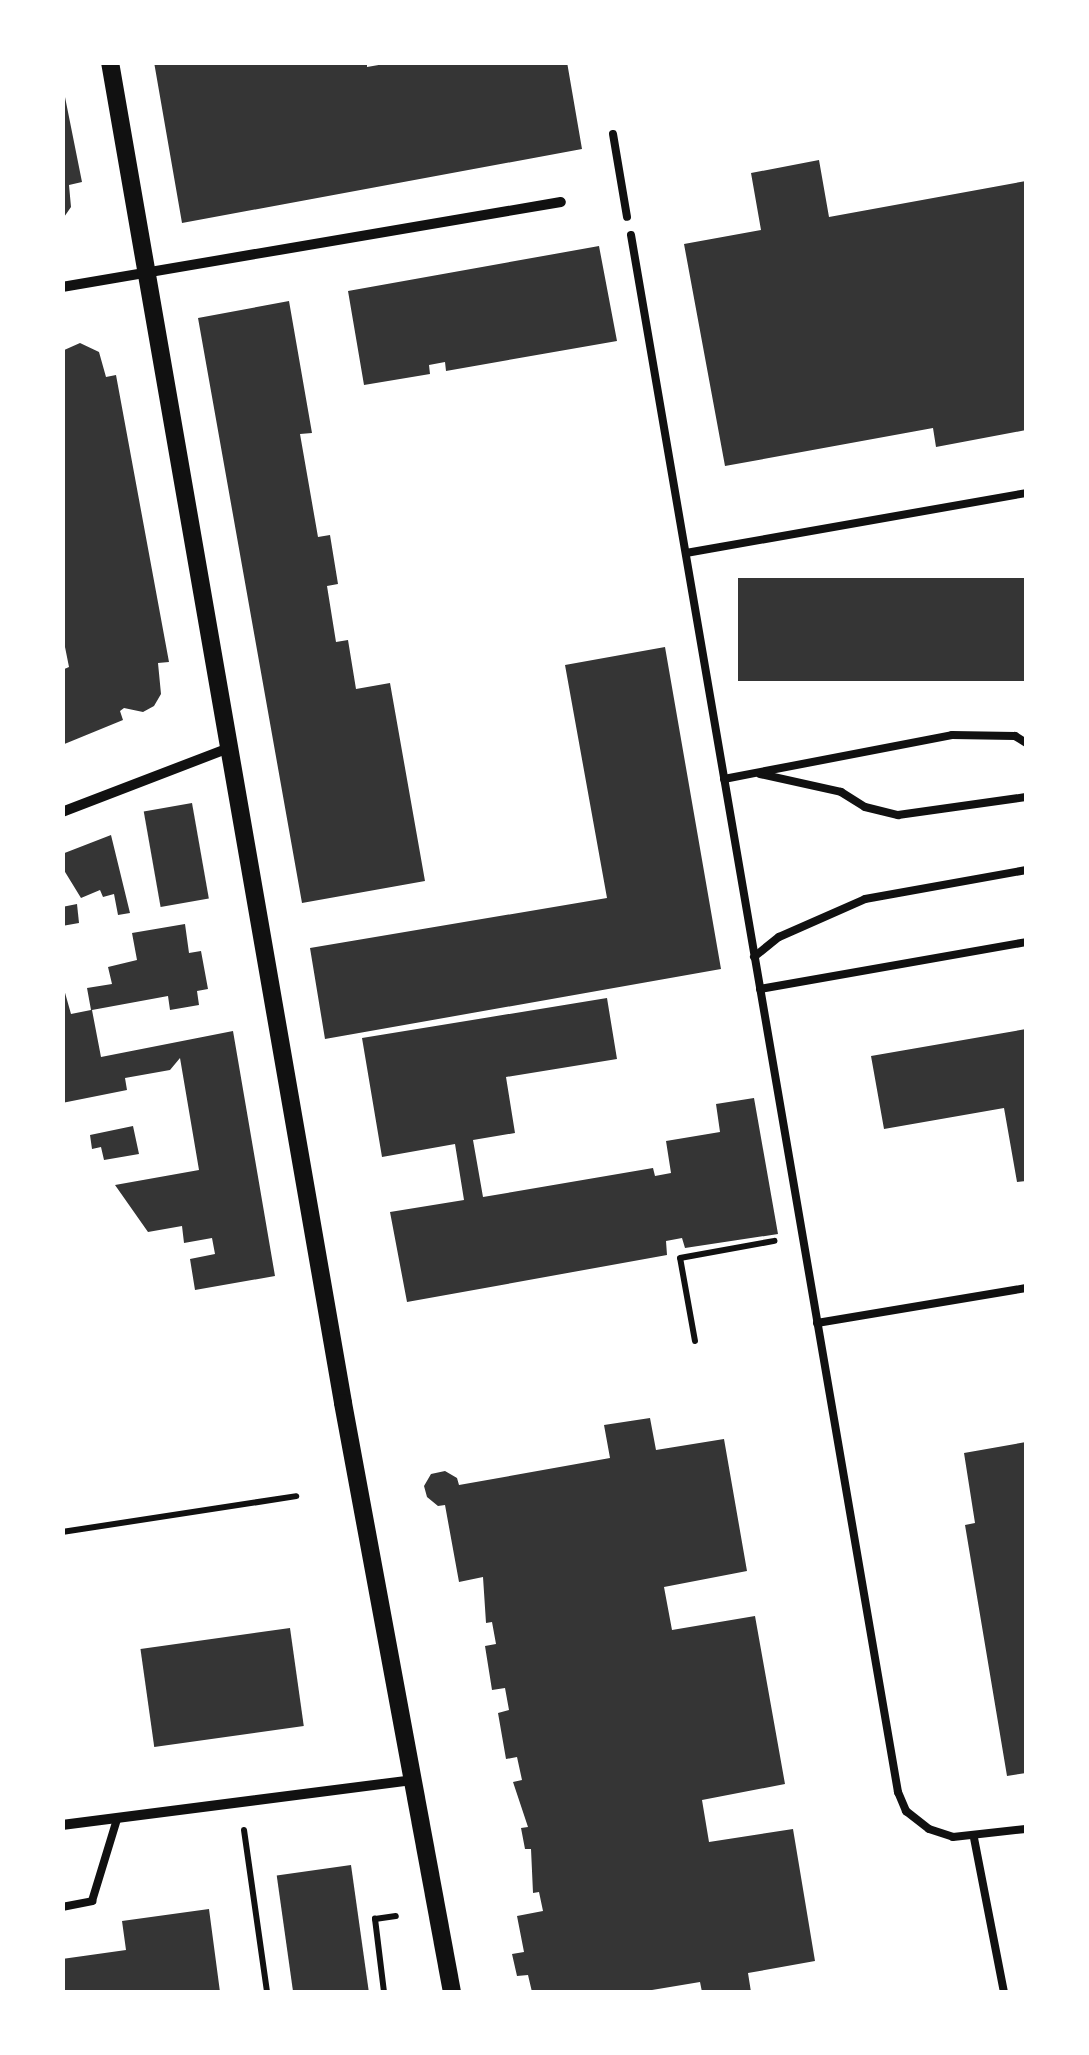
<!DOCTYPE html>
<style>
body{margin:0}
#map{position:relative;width:1089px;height:2055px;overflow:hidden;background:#fff;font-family:Rubik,sans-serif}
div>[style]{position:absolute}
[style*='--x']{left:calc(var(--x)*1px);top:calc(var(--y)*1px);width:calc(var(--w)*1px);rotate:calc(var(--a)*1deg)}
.building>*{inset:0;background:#353535;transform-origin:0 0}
.path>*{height:6px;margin:-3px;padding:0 3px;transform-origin:3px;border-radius:3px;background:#111}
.service>*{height:8px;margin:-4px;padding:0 4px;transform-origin:4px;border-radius:4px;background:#111}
.minor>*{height:10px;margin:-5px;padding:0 5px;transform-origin:5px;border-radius:5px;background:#111}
.tertiary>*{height:18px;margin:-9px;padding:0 9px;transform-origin:9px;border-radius:9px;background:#111}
span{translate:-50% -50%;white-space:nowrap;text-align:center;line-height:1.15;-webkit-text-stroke:10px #fff;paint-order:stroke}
.frame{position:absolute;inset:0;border:65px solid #fff;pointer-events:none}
</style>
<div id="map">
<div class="building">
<div style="clip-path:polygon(154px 62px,367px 62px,367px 67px,396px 62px,567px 62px,582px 149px,182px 223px)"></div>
<div style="clip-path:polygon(62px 82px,82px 182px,69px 185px,71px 207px,62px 220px)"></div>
<div style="clip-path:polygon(819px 160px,829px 217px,1026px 181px,1026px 430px,936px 447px,933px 428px,725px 466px,684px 244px,761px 230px,751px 173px)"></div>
<div style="clip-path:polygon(599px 246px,617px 341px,446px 371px,445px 362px,429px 365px,430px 374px,364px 385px,348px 291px)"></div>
<div style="clip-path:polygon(289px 301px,312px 433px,300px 434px,318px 537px,330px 535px,338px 584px,327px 586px,336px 642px,348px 640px,356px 689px,390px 683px,425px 881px,302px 903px,198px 318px)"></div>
<div style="clip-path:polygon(80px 343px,99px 352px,106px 377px,116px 375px,169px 662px,158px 663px,161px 694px,154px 706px,143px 712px,124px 708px,120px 711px,123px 720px,62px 745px,62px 670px,69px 667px,62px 632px,62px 351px)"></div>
<div style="left:1026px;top:578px;width:103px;height:288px;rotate:90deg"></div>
<div style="clip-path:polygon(665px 647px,721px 969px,325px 1039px,310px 948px,607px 898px,565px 665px)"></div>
<div style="left:192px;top:803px;width:97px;height:49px;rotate:80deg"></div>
<div style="clip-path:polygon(111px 835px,130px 913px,118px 915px,114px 894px,103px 897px,100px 890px,81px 898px,62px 867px,62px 854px)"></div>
<div style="clip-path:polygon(77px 904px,79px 923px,62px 926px,62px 907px)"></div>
<div style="clip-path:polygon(185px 924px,189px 953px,201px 951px,208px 989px,197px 991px,199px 1005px,170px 1010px,168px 996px,92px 1010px,101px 1057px,233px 1031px,275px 1276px,195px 1290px,190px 1259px,215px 1254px,212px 1238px,184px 1243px,182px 1226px,148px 1232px,115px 1185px,199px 1170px,180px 1058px,170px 1070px,125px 1078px,127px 1090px,62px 1103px,62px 982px,71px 1014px,91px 1010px,87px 988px,112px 984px,108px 967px,137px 960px,132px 933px)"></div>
<div style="clip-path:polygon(607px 998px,617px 1059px,506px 1077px,515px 1133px,473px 1140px,483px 1197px,653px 1168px,655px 1176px,671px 1173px,666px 1141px,720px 1132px,716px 1104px,754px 1098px,778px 1234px,685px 1248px,682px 1238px,666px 1241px,667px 1255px,407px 1302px,390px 1212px,464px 1200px,455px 1144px,382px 1157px,362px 1038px)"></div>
<div style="clip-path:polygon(1026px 1029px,1026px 1181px,1017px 1182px,1004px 1108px,884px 1129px,871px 1056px)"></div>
<div style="clip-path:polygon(133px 1126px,139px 1154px,104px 1160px,101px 1147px,92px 1149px,90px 1135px)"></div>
<div style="clip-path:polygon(650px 1418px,656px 1450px,724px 1439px,747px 1571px,664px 1587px,672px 1630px,755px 1616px,785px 1784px,702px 1800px,709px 1842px,793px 1829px,815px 1961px,748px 1973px,751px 1992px,702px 1992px,700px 1982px,640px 1992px,532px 1992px,528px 1975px,517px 1976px,512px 1954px,524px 1952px,517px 1916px,543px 1911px,539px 1892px,533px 1893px,531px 1849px,525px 1849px,521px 1828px,528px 1827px,513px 1782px,522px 1780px,517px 1757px,506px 1759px,498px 1713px,509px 1710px,505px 1688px,492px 1690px,485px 1646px,496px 1644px,492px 1622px,486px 1623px,483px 1577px,459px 1582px,445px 1505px,438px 1506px,427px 1497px,424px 1486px,431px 1474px,445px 1471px,457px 1478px,459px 1485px,610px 1458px,604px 1425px)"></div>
<div style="clip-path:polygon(1026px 1442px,1026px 1773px,1007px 1776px,965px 1525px,975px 1523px,964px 1453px)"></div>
<div style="left:290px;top:1628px;width:99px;height:151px;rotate:82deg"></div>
<div style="left:351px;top:1865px;width:128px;height:75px;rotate:82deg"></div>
<div style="clip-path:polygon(209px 1909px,220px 1992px,62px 1992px,62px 1959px,126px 1950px,122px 1921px)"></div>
</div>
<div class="path">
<div style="--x:695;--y:1341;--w:84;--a:-100.2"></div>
<div style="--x:680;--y:1258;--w:96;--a:-10.3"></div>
<div style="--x:62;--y:1532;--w:237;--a:-8.7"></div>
<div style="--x:244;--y:1830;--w:164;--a:81.9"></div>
<div style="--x:384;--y:1992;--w:74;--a:-97"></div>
<div style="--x:375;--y:1919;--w:21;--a:-8"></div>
</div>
<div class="service">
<div style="--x:613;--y:134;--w:84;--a:80.4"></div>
<div style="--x:631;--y:235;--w:1580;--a:80.27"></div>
<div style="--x:898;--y:1792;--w:21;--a:67"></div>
<div style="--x:906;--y:1811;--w:29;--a:38"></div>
<div style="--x:929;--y:1829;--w:25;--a:18"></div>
<div style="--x:953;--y:1837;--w:73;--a:-6.3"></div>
<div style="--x:686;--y:553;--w:345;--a:-10"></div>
<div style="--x:760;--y:774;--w:83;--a:12.5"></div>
<div style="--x:841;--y:792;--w:28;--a:32"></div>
<div style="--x:865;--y:807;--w:34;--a:14"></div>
<div style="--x:898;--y:815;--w:129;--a:-8"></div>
<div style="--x:724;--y:779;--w:232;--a:-10.9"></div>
<div style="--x:952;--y:735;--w:63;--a:0.9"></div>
<div style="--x:1015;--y:736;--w:13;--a:32"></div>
<div style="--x:754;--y:957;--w:32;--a:-39"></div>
<div style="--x:779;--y:937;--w:94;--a:-23.8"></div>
<div style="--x:865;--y:899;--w:164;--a:-10.2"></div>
<div style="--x:760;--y:989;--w:270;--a:-10"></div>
<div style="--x:817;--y:1323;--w:212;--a:-9.5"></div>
<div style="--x:974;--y:1838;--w:157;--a:79"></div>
<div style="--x:62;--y:1907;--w:31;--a:-11"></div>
<div style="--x:92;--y:1901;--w:86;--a:-73"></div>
</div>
<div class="minor">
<div style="--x:62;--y:287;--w:506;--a:-9.67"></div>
<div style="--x:62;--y:812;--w:179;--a:-21"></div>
<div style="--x:62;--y:1825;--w:353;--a:-7.3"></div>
</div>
<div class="tertiary">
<div style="--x:110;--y:62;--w:1361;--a:80.14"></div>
<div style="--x:343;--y:1403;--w:599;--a:79.52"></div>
</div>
<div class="frame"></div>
</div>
